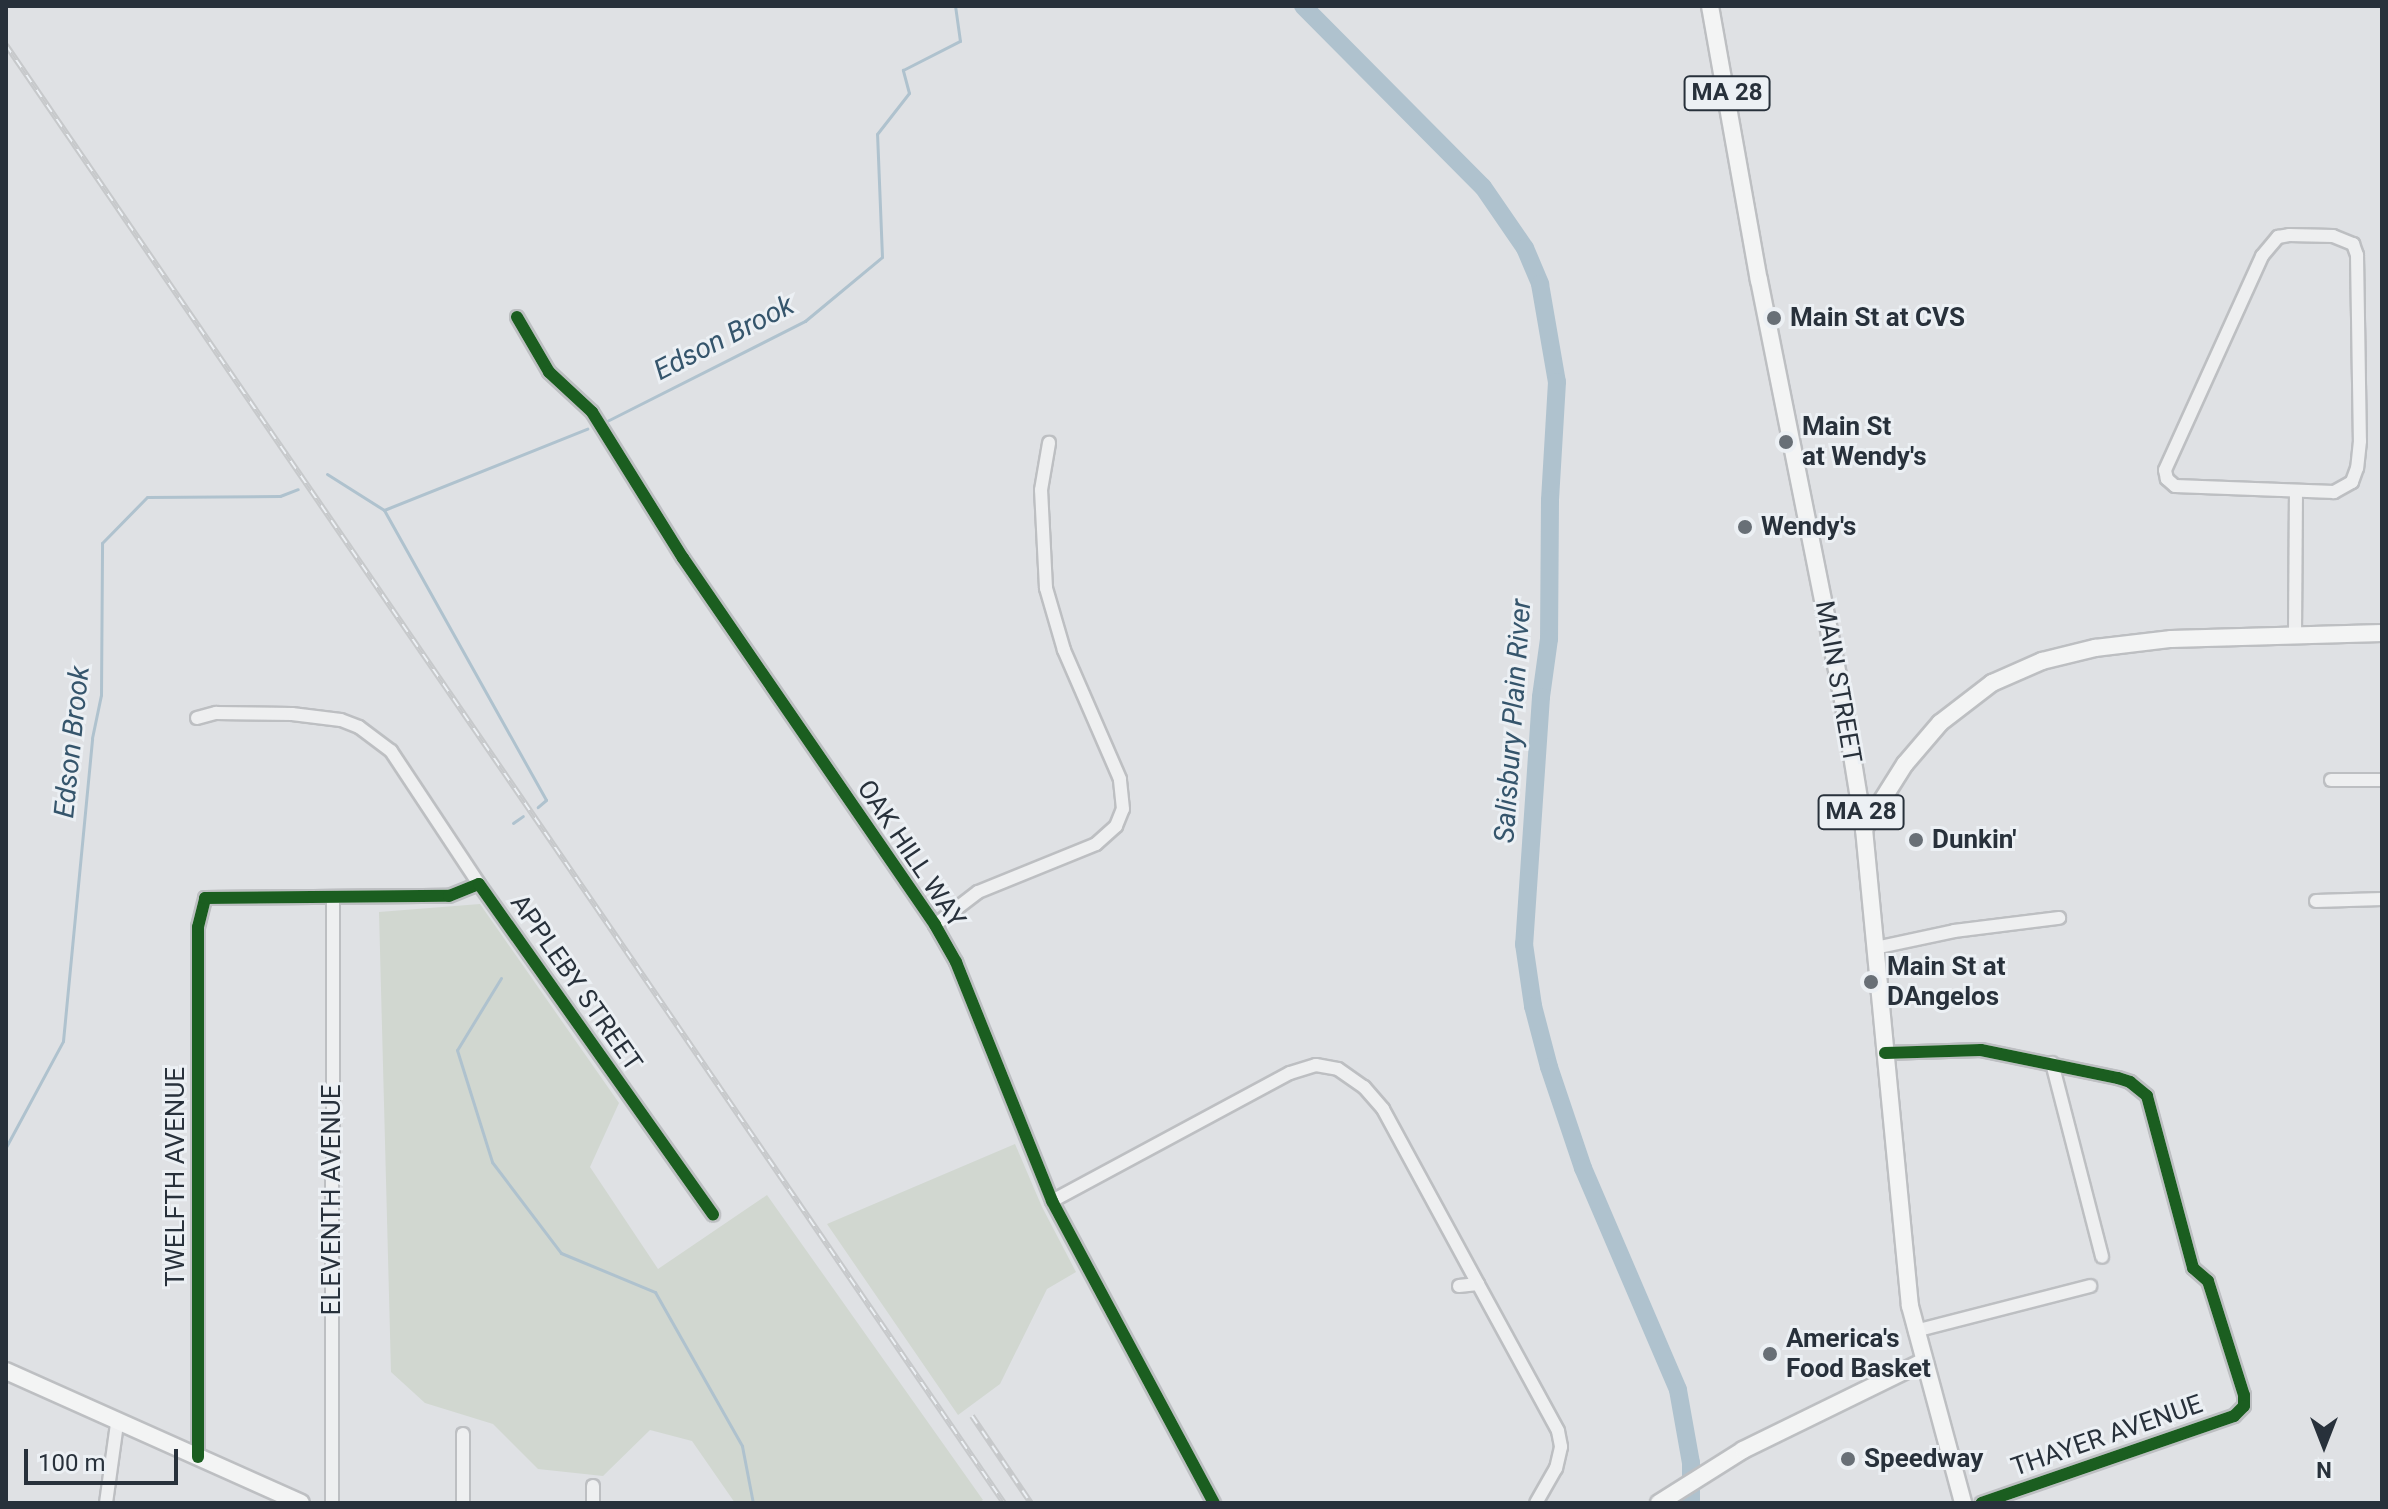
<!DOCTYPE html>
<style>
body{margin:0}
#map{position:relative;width:2388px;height:1509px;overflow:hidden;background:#dfe1e4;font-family:Roboto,sans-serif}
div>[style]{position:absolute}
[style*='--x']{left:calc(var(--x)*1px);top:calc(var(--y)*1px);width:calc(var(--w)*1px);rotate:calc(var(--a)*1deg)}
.green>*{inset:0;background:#d1d7d0}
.stream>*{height:3px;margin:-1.5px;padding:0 1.5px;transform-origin:1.5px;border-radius:1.5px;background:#afc2ce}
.river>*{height:18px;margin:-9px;padding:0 9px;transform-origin:9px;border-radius:9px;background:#afc2ce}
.roads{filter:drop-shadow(2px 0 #bdbfc2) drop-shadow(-2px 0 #bdbfc2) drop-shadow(0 2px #bdbfc2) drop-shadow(0 -2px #bdbfc2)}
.minor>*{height:12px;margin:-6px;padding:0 6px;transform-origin:6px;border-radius:6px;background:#eeeff0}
.major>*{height:16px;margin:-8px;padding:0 8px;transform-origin:8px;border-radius:8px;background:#f3f4f4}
.rail>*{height:6px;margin-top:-3px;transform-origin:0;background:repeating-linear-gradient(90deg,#ecf0f4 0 9px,#c7c9cb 0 18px);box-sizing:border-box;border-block:2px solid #c7c9cb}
.cycleway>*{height:12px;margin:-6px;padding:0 6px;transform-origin:6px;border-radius:6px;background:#1b5e20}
.dots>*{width:22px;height:22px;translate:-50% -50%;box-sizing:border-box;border:4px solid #ecf0f4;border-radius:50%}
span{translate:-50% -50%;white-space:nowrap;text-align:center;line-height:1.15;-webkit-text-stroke:6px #ecf0f4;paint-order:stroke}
.shield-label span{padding:2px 6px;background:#ecf0f4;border:2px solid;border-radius:6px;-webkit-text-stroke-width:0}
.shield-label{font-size:24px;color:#28313b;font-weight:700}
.poi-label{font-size:26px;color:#28313b;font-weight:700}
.left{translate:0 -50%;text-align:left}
.street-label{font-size:26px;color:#28313b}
.water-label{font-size:28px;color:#35556c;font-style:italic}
.frame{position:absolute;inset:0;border:8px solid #28313b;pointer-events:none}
.north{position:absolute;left:2284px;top:1405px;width:80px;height:80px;-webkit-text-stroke:6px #ecf0f4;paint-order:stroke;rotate:180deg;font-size:22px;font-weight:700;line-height:32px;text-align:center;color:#28313b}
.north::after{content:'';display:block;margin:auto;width:28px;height:36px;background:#28313b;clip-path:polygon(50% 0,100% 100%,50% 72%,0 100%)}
.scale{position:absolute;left:24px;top:1449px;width:154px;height:36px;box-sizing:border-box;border:4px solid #28313b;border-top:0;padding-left:10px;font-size:24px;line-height:28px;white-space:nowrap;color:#28313b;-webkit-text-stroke:6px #ecf0f4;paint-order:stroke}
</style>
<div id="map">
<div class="green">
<div style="clip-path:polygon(480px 904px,619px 1103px,590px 1167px,658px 1269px,767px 1195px,983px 1500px,978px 1503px,735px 1503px,692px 1441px,650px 1430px,603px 1476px,538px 1469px,493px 1424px,425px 1403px,391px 1372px,379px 912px)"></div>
<div style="clip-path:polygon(1015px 1144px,1042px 1207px,1076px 1272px,1047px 1289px,1000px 1384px,958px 1415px,827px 1224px)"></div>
</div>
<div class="stream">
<div style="--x:607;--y:421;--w:222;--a:-26.8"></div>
<div style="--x:805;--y:321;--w:100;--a:-39.7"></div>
<div style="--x:882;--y:257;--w:123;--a:-92.3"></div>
<div style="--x:877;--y:134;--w:52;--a:-52"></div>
<div style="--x:909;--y:93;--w:24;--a:-105"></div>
<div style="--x:903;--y:70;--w:64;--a:-27"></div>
<div style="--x:960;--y:41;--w:35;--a:-98"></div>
<div style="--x:327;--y:474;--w:67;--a:32.3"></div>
<div style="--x:384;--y:510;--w:219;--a:-21.8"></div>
<div style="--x:384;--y:510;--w:332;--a:60.8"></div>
<div style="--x:546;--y:800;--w:11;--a:139"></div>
<div style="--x:513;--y:823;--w:12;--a:-35"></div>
<div style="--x:501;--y:978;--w:84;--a:121.4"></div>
<div style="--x:457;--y:1050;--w:117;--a:72.6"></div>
<div style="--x:492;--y:1162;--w:114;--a:52.8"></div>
<div style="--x:561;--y:1253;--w:102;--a:22.5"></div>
<div style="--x:655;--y:1292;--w:177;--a:60.5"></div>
<div style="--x:742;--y:1446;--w:58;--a:79.1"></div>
<div style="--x:6;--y:1147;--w:120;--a:-61.7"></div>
<div style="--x:63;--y:1041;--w:304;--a:-84.5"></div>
<div style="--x:92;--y:738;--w:44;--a:-78.2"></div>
<div style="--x:101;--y:695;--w:152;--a:-89.6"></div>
<div style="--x:102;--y:543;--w:64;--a:-45.6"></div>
<div style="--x:147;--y:497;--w:133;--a:-0.4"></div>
<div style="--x:280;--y:496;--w:19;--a:-21"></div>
</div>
<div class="river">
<div style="--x:1303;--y:6;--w:255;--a:45.2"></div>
<div style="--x:1483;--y:187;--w:74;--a:55.5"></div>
<div style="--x:1525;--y:248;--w:39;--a:67"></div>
<div style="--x:1540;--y:284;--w:99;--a:80.2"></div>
<div style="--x:1557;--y:382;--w:118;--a:93.4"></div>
<div style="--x:1550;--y:500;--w:139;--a:90.4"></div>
<div style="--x:1549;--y:639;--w:59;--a:97.9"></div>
<div style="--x:1541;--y:697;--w:248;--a:93.9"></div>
<div style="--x:1524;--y:944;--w:63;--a:81.7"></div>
<div style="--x:1533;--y:1006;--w:63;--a:75.3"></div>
<div style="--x:1549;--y:1067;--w:107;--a:71.4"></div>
<div style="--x:1583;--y:1168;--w:241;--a:66.8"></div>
<div style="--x:1678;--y:1390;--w:74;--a:79.9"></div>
<div style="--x:1691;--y:1463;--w:40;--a:90"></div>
</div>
<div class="roads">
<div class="minor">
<div style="--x:2289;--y:235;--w:44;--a:1.3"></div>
<div style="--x:2333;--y:236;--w:22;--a:22"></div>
<div style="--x:2353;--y:244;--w:12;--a:70"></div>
<div style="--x:2357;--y:255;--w:186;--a:89.1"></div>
<div style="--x:2360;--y:441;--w:27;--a:96"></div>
<div style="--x:2357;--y:468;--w:15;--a:110"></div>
<div style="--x:2352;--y:482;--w:21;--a:151"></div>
<div style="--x:2334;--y:492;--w:159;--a:-177.8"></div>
<div style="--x:2175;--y:486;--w:11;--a:-139"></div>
<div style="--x:2167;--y:479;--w:9;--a:-103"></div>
<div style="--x:2165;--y:470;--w:235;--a:-65.6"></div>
<div style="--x:2262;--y:256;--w:25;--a:-50"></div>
<div style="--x:2278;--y:237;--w:11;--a:-10"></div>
<div style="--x:517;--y:317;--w:64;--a:59.8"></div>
<div style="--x:549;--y:372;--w:59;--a:42.9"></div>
<div style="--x:592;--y:412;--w:172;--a:58.1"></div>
<div style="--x:683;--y:558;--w:445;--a:55.5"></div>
<div style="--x:935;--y:925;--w:43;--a:60.4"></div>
<div style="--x:956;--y:962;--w:258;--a:68.1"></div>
<div style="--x:1052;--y:1201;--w:343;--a:61.8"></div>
<div style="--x:2295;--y:633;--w:141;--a:-89.6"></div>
<div style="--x:197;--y:718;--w:20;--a:-15"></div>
<div style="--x:216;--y:713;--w:76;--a:0.8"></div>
<div style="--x:292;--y:714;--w:49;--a:7"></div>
<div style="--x:341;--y:720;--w:19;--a:21"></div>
<div style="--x:359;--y:727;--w:40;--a:37"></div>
<div style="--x:391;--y:751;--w:159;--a:56.5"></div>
<div style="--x:2331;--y:780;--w:51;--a:0"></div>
<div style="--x:2316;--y:901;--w:66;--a:-1.7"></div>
<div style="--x:935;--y:925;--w:54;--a:-37.5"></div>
<div style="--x:978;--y:892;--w:127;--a:-22.1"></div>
<div style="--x:1096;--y:844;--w:27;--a:-42"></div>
<div style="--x:1116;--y:826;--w:18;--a:-68"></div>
<div style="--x:1123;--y:809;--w:30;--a:-96"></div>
<div style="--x:1120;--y:779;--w:141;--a:-113.5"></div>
<div style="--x:1064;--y:650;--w:65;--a:-106.2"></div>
<div style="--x:1046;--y:588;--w:98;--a:-92.9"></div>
<div style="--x:1041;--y:490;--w:48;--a:-80.3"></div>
<div style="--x:1875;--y:948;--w:81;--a:-12.1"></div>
<div style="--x:1954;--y:931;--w:106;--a:-7.1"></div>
<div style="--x:1885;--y:1053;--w:96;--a:-1.8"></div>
<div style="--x:1981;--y:1050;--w:140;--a:11.6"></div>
<div style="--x:2118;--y:1078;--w:13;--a:18"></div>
<div style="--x:2130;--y:1082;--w:22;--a:39"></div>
<div style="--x:2147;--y:1096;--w:178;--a:75"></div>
<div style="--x:2193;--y:1268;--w:20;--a:41"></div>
<div style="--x:2208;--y:1281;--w:120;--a:72.5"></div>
<div style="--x:2244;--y:1395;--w:11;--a:90"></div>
<div style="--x:2244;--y:1406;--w:14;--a:135"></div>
<div style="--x:2234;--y:1416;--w:267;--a:161"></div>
<div style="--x:2052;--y:1063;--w:200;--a:75.5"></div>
<div style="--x:1052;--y:1201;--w:270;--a:-28.3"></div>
<div style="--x:1290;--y:1073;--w:27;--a:-17"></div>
<div style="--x:1316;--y:1065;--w:22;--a:10"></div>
<div style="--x:1338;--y:1069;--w:32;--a:35"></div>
<div style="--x:1364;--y:1087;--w:29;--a:49"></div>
<div style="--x:1383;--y:1109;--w:199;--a:61.5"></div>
<div style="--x:1459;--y:1286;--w:19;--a:-6"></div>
<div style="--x:1478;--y:1284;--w:167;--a:61.4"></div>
<div style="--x:1558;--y:1431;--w:16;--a:79"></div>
<div style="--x:1561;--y:1447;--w:22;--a:103"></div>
<div style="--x:1556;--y:1468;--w:40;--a:119.7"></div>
<div style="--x:1915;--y:1331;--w:181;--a:-14.4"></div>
<div style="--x:463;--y:1434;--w:69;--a:90"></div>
<div style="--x:198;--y:1457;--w:530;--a:-90"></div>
<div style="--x:198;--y:927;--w:30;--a:-76"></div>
<div style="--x:205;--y:898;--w:244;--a:-0.5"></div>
<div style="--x:449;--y:896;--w:32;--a:-22"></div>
<div style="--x:479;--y:884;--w:405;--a:54.7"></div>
<div style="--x:593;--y:1486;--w:17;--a:90"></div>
<div style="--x:106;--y:1503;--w:80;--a:-82.1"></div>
<div style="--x:332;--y:1503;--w:606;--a:-89.91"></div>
</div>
<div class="major">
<div style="--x:1710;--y:6;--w:278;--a:79.9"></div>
<div style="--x:1759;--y:280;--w:434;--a:78.7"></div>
<div style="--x:1844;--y:706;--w:125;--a:80.8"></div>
<div style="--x:1864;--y:829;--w:479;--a:84.5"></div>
<div style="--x:1910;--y:1306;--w:204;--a:74.9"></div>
<div style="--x:1864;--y:829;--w:77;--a:-57.8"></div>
<div style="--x:1905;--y:764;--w:54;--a:-49.5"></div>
<div style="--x:1940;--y:723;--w:66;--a:-37.6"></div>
<div style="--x:1992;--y:683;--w:55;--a:-23.7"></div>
<div style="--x:2042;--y:661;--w:55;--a:-13.8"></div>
<div style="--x:2095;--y:648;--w:77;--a:-6.8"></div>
<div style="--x:2171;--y:639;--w:211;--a:-1.6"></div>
<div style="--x:6;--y:1371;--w:323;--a:24.1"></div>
<div style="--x:1659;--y:1503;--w:99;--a:-32.2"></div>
<div style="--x:1743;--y:1450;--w:200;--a:-26.1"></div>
</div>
</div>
<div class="rail">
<div style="--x:6;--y:45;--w:1767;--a:55.61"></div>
<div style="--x:972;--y:1416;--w:105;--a:55.9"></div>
</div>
<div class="cycleway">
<div style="--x:517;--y:317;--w:64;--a:59.8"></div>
<div style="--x:549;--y:372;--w:59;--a:42.9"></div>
<div style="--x:592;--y:412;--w:172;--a:58.1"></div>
<div style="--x:683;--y:558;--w:445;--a:55.5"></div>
<div style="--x:935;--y:925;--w:43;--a:60.4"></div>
<div style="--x:956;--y:962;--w:258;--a:68.1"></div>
<div style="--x:1052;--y:1201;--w:343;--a:61.8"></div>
<div style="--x:1885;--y:1053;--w:96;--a:-1.8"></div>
<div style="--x:1981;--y:1050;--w:140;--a:11.6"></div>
<div style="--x:2118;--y:1078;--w:13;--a:18"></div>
<div style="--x:2130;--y:1082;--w:22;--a:39"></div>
<div style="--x:2147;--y:1096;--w:178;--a:75"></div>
<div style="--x:2193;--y:1268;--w:20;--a:41"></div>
<div style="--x:2208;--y:1281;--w:120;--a:72.5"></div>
<div style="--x:2244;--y:1395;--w:11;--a:90"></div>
<div style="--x:2244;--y:1406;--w:14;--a:135"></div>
<div style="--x:2234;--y:1416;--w:267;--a:161"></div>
<div style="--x:198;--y:1457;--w:530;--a:-90"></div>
<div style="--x:198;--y:927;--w:30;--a:-76"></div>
<div style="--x:205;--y:898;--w:244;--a:-0.5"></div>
<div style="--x:449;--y:896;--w:32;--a:-22"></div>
<div style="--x:479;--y:884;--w:405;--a:54.7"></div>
</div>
<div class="dots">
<div style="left:1774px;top:318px;background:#686f76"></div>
<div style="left:1786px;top:442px;background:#686f76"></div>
<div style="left:1745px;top:527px;background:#686f76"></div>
<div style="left:1916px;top:840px;background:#686f76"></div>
<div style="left:1871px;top:982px;background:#686f76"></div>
<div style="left:1770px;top:1354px;background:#686f76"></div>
<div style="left:1848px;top:1459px;background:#686f76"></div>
</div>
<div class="shield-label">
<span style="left:1727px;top:93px">MA 28</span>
<span style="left:1861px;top:812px">MA 28</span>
</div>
<div class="poi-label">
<span class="left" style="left:1790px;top:318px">Main St at CVS</span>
<span class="left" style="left:1802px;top:442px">Main St<br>at Wendy's</span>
<span class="left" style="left:1761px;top:527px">Wendy's</span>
<span class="left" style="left:1932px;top:840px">Dunkin'</span>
<span class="left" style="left:1887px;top:982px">Main St at<br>DAngelos</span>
<span class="left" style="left:1786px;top:1354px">America's<br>Food Basket</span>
<span class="left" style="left:1864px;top:1459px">Speedway</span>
</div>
<div class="street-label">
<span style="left:1838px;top:682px;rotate:80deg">MAIN STREET</span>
<span style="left:911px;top:854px;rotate:56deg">OAK HILL WAY</span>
<span style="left:576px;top:983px;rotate:55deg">APPLEBY STREET</span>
<span style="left:176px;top:1177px;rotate:-90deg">TWELFTH AVENUE</span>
<span style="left:332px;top:1200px;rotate:-90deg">ELEVENTH AVENUE</span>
<span style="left:2107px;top:1436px;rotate:-19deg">THAYER AVENUE</span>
</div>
<div class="water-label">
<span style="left:724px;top:338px;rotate:-27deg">Edson Brook</span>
<span style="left:1513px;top:721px;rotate:-86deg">Salisbury Plain River</span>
<span style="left:72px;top:742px;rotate:-84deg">Edson Brook</span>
</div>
<div class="frame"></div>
<div class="north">N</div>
<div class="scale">100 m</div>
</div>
